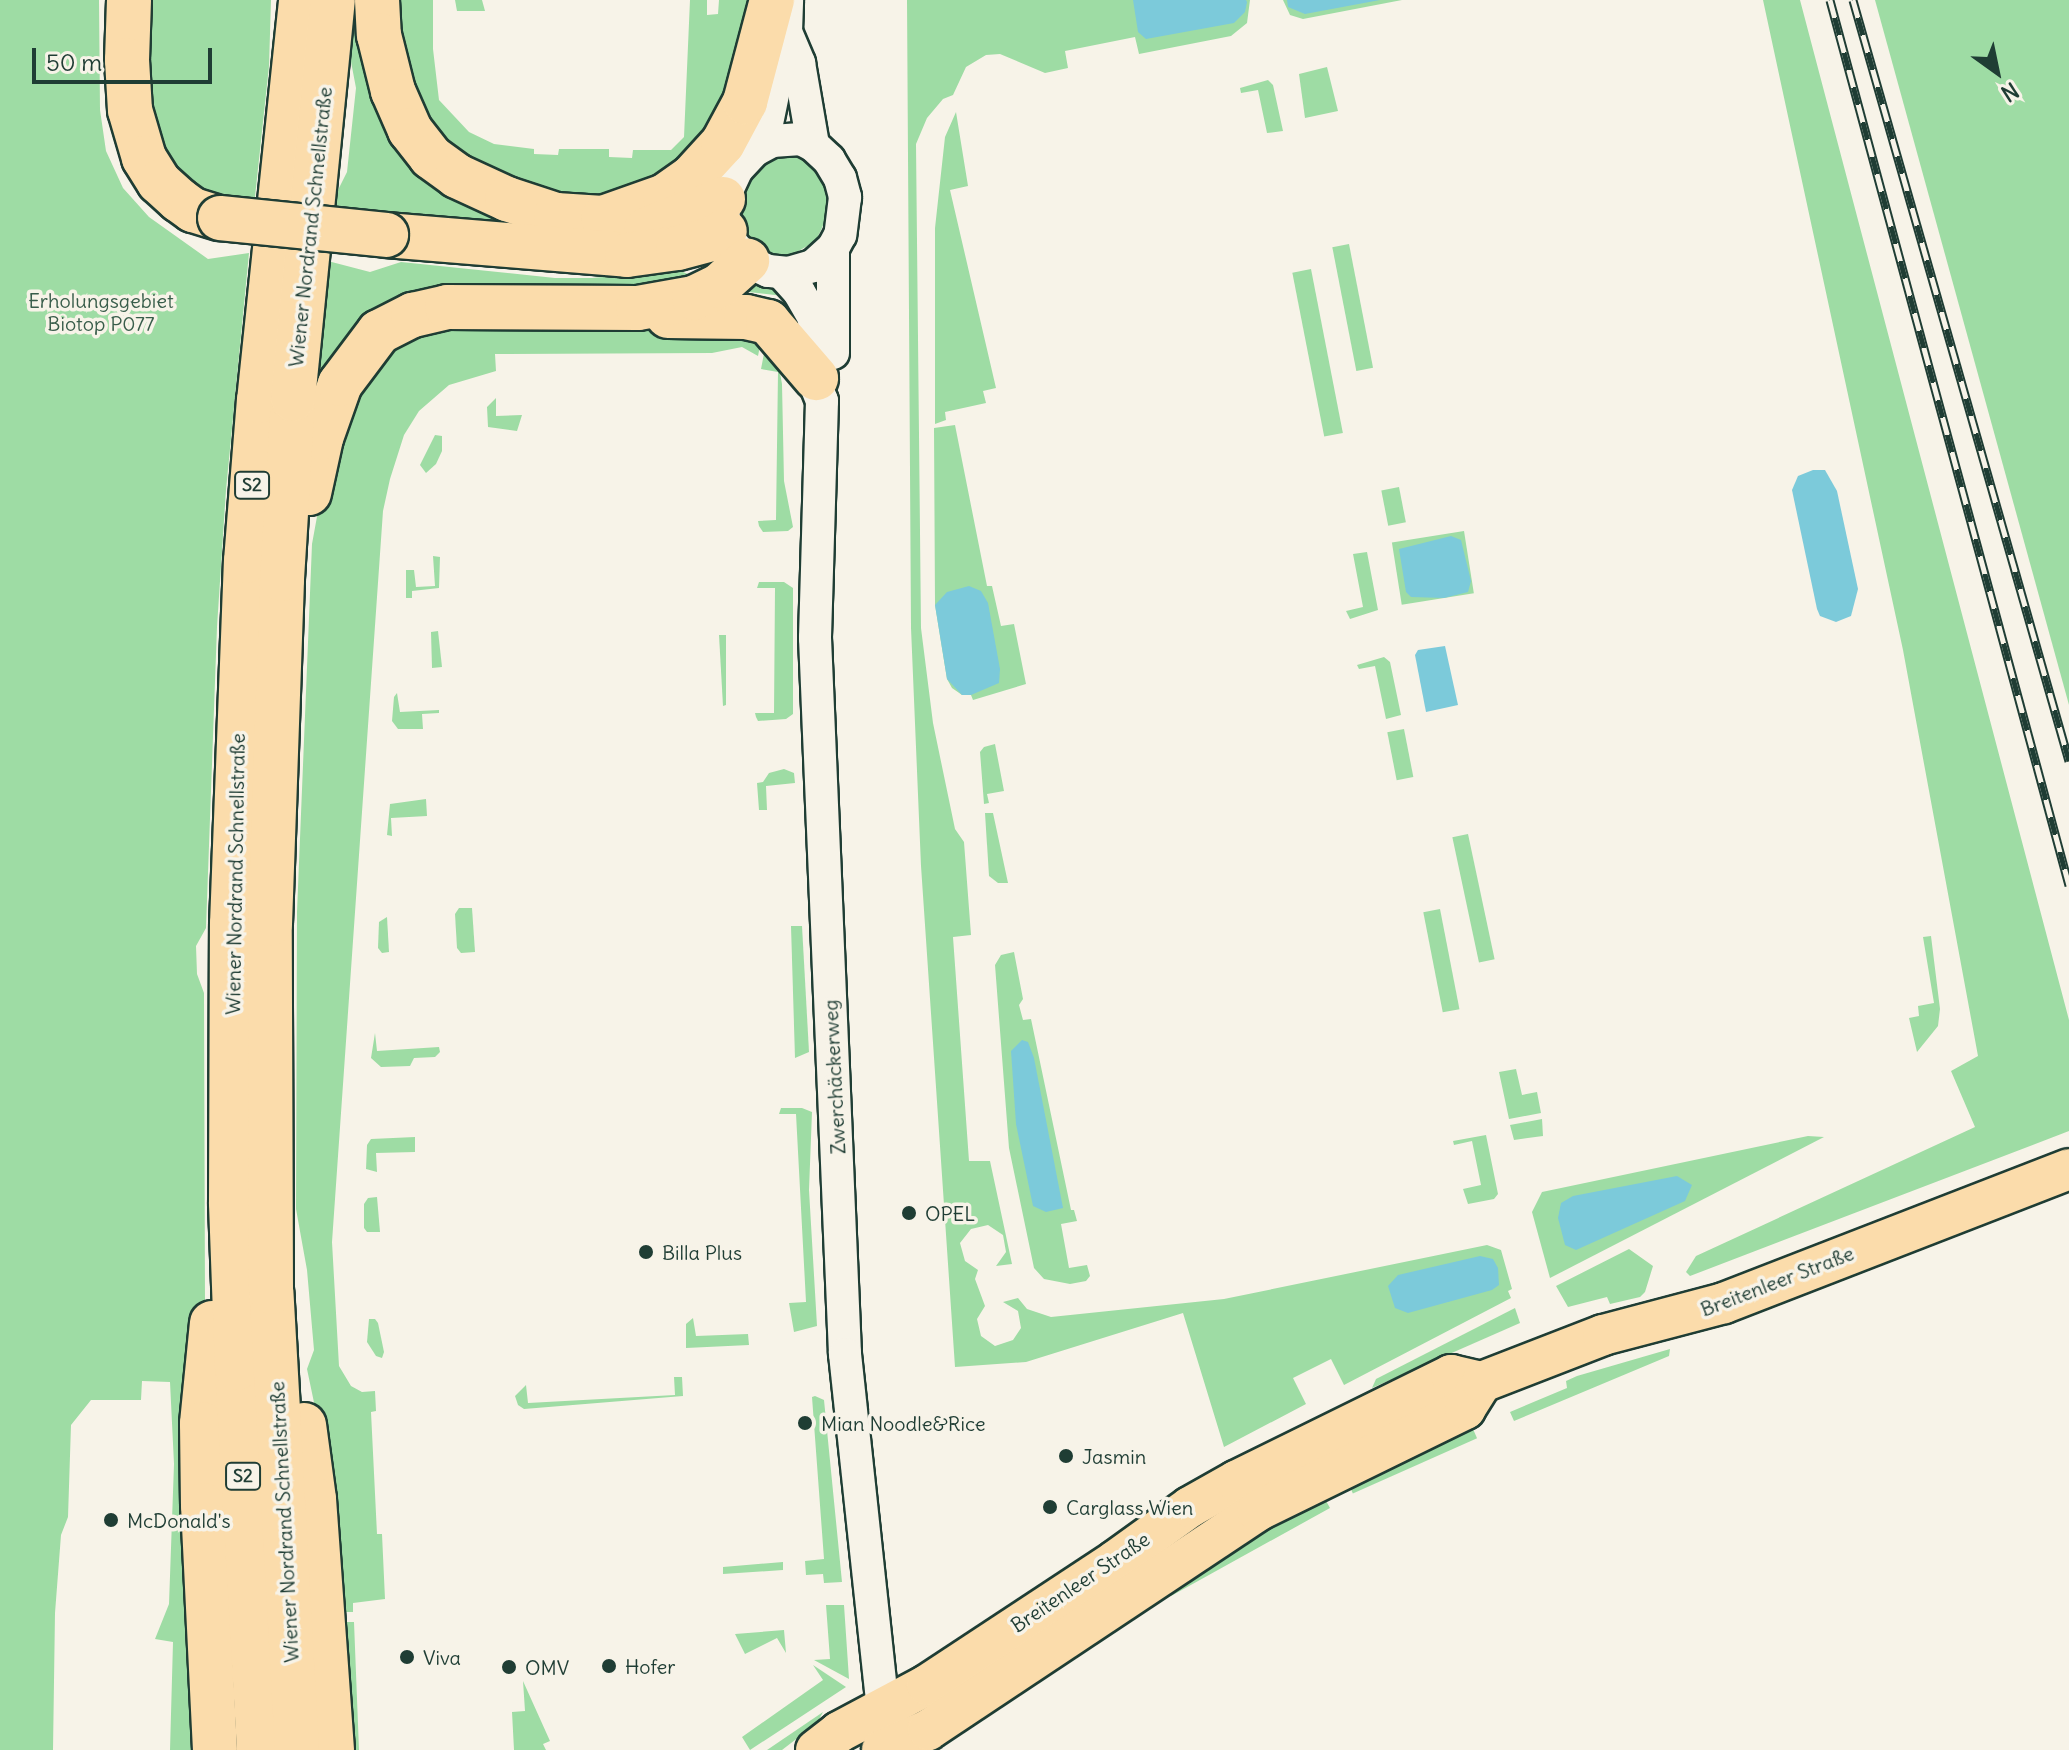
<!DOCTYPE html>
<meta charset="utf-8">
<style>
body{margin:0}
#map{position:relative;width:2069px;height:1750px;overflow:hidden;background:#f7f3e8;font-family:Delius,sans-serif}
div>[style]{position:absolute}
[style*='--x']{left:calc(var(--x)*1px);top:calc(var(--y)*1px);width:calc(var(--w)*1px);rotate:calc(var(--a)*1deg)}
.green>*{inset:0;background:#9edca4;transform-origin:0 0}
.water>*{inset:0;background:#7ccada}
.roads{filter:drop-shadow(2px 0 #1f3d34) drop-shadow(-2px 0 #1f3d34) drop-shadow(0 2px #1f3d34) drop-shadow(0 -2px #1f3d34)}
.minor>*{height:32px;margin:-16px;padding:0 16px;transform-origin:16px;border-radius:16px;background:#f7f3e8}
.major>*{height:40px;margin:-20px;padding:0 20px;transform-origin:20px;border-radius:20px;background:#fbdcab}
.highway>*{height:44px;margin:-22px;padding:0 22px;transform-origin:22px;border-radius:22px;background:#fbdcab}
.rail>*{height:9px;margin-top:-4.5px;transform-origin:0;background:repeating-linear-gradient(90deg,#f7f3e8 0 18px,#1f3d34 0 36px);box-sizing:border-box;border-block:2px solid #1f3d34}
.bridges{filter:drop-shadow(2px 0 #1f3d34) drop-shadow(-2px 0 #1f3d34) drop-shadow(0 2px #1f3d34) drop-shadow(0 -2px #1f3d34)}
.highway-bridge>*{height:44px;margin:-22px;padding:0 22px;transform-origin:22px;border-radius:22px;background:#fbdcab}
.dots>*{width:22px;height:22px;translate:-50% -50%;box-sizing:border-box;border:4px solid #f7f3e8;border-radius:50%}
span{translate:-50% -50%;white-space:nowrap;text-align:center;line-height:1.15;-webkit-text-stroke:7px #f7f3e8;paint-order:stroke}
.shield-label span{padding:2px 6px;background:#f7f3e8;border:2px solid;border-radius:6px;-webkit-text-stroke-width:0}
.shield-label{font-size:18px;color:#1f3d34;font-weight:700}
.street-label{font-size:20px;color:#1f3d34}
.park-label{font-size:20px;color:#385d4a}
.poi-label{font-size:20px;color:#1f3d34}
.left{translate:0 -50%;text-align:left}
.north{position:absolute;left:1957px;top:32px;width:80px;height:80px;-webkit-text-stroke:6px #f7f3e8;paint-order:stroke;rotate:147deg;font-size:22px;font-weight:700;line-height:32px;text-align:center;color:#1f3d34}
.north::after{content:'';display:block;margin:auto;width:28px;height:36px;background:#1f3d34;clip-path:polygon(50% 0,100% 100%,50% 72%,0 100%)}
.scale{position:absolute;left:32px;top:48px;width:180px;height:36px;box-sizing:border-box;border:4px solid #1f3d34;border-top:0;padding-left:10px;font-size:24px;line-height:28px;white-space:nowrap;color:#1f3d34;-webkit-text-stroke:6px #f7f3e8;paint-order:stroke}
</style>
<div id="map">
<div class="green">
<div style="clip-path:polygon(0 0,99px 0,100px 110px,106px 151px,123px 188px,149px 217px,208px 259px,249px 253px,226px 490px,217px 627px,206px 928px,196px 946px,197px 974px,204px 993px,205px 1302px,195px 1440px,188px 1685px,191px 1750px,170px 1750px,173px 1642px,155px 1639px,169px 1604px,174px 1464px,170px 1382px,142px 1381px,141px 1400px,91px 1400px,71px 1425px,68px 1517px,61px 1535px,55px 1613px,53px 1750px,0 1750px)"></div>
<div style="clip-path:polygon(143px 0,271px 0,269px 66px,254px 206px,216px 199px,171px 169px,148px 120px)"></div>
<div style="clip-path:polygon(351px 0,368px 0,388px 113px,574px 232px,341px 217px,330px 206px,347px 172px,356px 88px,348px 46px)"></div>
<div style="clip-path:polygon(387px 0,433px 0,433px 49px,439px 100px,469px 132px,494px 144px,534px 149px,534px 154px,558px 155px,559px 149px,609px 149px,609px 157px,632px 158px,633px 150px,671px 150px,684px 137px,690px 0,707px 0,707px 15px,718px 14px,719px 0,760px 0,711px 143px,628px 201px,525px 192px,424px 132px)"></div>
<div style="clip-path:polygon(455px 0,482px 0,485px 11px,457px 11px)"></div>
<div style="clip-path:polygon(907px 0,1250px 0,1247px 23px,1231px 36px,1139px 54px,1135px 37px,1065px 51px,1068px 68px,1045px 73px,1000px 54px,986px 55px,966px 67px,953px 95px,943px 99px,927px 118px,916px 144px,921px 628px,933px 723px,955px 829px,964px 842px,971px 935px,953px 937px,969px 1161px,990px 1161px,1012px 1264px,996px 1266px,1006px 1252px,1003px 1235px,988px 1225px,971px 1229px,960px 1243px,965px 1261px,978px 1270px,975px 1279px,985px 1306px,977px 1319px,981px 1336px,995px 1346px,1013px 1340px,1021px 1328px,1018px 1311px,1003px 1302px,1018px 1298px,1027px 1309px,1051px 1317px,1224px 1299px,1487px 1245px,1501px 1250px,1512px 1289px,1508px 1291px,1511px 1298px,1344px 1385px,1331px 1359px,1293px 1378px,1306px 1404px,1224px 1447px,1183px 1313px,1026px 1362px,955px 1367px,921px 866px,911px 628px)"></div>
<div style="clip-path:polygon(1283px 0,1402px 0,1303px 19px,1290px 15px)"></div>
<div style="clip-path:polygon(1763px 0,1800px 0,2069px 1020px,2069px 1131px,1690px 1276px,1686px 1272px,1696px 1256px,1975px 1127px,1951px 1071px,1978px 1056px,1903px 650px)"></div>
<div style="clip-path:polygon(1875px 0,2069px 0,2069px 705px)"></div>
<div style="clip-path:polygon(1327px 67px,1338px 111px,1305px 118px,1299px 74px)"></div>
<div style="clip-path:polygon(1268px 80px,1273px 85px,1283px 131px,1267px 133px,1258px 90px,1241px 93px,1240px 88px)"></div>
<div style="clip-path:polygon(956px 112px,968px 186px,950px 190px,996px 388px,983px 391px,986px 403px,945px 412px,946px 420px,935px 424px,935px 228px,945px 137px)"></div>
<div style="clip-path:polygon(782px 155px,808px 158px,820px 169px,830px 196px,830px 210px,816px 241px,788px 257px,772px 257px,760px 254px,738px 228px,739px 193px,751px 173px,767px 160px)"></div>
<div style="left:1349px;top:244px;width:126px;height:17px;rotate:79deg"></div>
<div style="clip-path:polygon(324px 260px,370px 272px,401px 262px,555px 278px,592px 278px,678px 270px,705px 281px,692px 287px,456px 296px,316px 400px,322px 341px)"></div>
<div style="left:1311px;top:269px;width:167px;height:19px;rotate:79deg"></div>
<div style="clip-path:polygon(750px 281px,769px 284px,792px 297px,740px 291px)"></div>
<div style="clip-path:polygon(714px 324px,761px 341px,758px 356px,742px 347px,712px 353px,495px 354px,496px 371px,449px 385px,419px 411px,404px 435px,390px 479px,383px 511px,332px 1242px,339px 1366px,351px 1386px,362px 1392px,375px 1391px,376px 1411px,371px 1412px,377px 1534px,382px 1534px,385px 1599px,353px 1603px,353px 1612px,343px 1612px,343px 1622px,354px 1622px,359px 1750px,347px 1750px,326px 1460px,307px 1369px,314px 1350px,307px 1270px,296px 1209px,297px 912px,312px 544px,335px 418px,412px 325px)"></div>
<div style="clip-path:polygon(766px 343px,778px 362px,782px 384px,784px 481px,793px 527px,788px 531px,763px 532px,759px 526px,758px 521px,776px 520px,778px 372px,761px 369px)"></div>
<div style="clip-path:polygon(496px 398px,496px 416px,522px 415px,517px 431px,488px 427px,487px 407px)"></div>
<div style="clip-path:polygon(955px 425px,987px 586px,992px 586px,1001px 626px,1014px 624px,1026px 684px,973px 700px,971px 695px,962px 695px,952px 688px,947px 679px,935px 605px,934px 428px)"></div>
<div style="clip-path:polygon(435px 435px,442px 436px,442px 451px,436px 464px,426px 473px,420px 465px)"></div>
<div style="left:1399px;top:487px;width:36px;height:18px;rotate:79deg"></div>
<div style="left:1464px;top:531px;width:63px;height:73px;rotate:81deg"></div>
<div style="clip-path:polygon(1367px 552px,1378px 610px,1350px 619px,1346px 611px,1363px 607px,1353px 554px)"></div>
<div style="clip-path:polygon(433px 556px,440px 557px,439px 588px,412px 591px,412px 598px,406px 598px,406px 570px,414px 570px,416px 587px,435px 586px)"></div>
<div style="clip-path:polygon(759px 582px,784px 582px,793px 588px,793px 714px,786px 719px,758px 721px,756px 717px,755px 713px,774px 713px,775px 588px,757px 588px)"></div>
<div style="clip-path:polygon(438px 631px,442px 667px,432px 668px,431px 632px)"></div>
<div style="clip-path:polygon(719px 635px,726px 635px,726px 705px,723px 706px)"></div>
<div style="clip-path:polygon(1384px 657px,1390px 662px,1401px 715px,1386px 719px,1375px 666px,1359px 669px,1357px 665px)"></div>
<div style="clip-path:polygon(397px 693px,400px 712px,439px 710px,439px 713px,422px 714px,423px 729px,398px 729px,392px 721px,394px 697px)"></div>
<div style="left:1404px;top:729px;width:49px;height:17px;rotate:79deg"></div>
<div style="clip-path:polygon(995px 744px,1004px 791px,987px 794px,989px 803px,984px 804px,980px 752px,984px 747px)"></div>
<div style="clip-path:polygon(784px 769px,794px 773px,795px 783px,766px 786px,767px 810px,759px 810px,757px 783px,763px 782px,769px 773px)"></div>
<div style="clip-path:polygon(426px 799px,427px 816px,391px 818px,392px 836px,387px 835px,390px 804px)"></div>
<div style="clip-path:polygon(985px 813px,993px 813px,1008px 883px,998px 883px,989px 876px)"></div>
<div style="left:1468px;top:834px;width:128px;height:16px;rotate:78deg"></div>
<div style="clip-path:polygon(459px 908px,472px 908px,475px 952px,461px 953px,457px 948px,455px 914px)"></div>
<div style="left:1440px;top:909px;width:102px;height:17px;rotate:79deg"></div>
<div style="clip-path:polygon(387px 917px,389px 952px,382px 953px,378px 948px,379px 922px)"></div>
<div style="clip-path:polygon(791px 926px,802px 926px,809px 1052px,795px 1058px)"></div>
<div style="clip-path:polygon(1931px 936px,1940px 1009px,1938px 1026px,1917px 1052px,1909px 1018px,1919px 1016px,1918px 1006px,1934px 1003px,1923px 937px)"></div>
<div style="clip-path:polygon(1014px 952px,1023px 999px,1019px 1005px,1023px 1020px,1031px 1019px,1071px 1210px,1074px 1210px,1077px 1221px,1061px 1224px,1069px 1268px,1087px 1265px,1090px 1276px,1086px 1281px,1070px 1284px,1044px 1279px,1034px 1268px,1009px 1148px,995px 965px,1001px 955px)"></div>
<div style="clip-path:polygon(375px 1033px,377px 1051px,439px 1047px,440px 1052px,435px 1057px,414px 1058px,410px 1066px,381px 1067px,371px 1058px)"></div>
<div style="clip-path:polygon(1516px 1069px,1522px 1095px,1537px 1092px,1541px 1113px,1509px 1119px,1499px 1072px)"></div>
<div style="clip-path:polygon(781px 1108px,802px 1108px,812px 1112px,809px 1190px,817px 1326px,794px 1332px,789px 1303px,806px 1302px,796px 1114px,779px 1114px)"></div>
<div style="clip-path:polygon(1542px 1119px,1543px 1136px,1514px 1140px,1510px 1125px)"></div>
<div style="clip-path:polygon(1486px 1135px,1498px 1194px,1494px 1199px,1468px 1204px,1463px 1189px,1481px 1185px,1472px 1141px,1454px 1145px,1453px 1141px)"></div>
<div style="clip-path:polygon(1808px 1136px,1824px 1137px,1550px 1278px,1532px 1212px,1542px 1192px)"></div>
<div style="clip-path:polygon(415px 1137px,415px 1152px,376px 1153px,377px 1172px,366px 1169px,367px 1145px,371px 1139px)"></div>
<div style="clip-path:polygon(377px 1197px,380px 1232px,367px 1232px,364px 1228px,364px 1204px,368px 1198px)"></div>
<div style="clip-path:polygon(1629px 1249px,1653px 1266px,1645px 1292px,1640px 1297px,1610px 1304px,1607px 1297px,1568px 1307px,1556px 1286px)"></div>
<div style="clip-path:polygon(1515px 1308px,1520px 1323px,1372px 1388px,1376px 1379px)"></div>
<div style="clip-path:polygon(693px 1318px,696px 1336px,748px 1334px,749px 1345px,686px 1348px,686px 1324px)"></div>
<div style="clip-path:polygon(369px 1319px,375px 1319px,378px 1323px,384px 1352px,382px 1358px,376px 1356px,367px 1342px)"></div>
<div style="clip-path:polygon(1670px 1349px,1669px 1356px,1514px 1421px,1510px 1412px,1567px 1388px,1566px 1381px,1577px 1376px)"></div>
<div style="clip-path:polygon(674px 1377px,682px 1377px,683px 1396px,524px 1409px,518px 1405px,515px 1396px,526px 1385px,528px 1403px,675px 1395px)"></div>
<div style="clip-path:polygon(815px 1396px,824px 1400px,842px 1582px,824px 1583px,823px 1574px,806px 1575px,805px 1561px,824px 1559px,812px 1397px)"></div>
<div style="left:1473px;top:1429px;width:10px;height:136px;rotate:66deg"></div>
<div style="clip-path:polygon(1325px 1499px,1330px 1508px,1171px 1596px,1163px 1597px,1270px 1523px,1272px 1527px)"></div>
<div style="clip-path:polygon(783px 1562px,783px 1570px,723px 1574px,723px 1567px)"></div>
<div style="clip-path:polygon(826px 1605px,844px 1605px,849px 1679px,814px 1660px,830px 1659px)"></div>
<div style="clip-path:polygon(784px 1630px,786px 1653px,777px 1638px,745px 1654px,735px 1634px)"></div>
<div style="clip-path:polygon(813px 1665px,846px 1687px,750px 1750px,742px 1737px,823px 1680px)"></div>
<div style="clip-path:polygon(523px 1681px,550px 1741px,543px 1744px,546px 1750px,514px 1750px,512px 1712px,525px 1711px)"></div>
<div style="clip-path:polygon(823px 1712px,817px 1723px,782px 1750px,767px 1750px)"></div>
</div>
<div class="water">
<div style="clip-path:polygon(1133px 0,1246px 0,1247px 2px,1245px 12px,1234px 23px,1146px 39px,1138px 32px)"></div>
<div style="clip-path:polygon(1287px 0,1380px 0,1305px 14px,1288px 7px)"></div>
<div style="clip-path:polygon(1813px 470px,1825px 470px,1837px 491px,1858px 589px,1851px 616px,1836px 622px,1820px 616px,1817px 609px,1792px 490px,1798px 476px)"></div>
<div style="clip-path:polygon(1451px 536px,1461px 540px,1471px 581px,1468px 592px,1444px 598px,1411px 597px,1406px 592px,1399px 549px)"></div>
<div style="clip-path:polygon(969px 586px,981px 591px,988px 603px,1000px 669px,999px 683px,971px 695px,962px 695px,947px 679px,935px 605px,947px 592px)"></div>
<div style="clip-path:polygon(1445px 646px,1458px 705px,1426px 712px,1415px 655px,1418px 650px)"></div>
<div style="clip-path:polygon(1022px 1040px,1028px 1042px,1034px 1058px,1063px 1208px,1046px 1212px,1033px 1206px,1016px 1124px,1011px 1051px)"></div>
<div style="clip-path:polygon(1677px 1176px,1692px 1185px,1685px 1201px,1576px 1250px,1565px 1245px,1558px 1218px,1561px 1203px,1573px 1196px)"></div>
<div style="clip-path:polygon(1480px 1256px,1493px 1259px,1498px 1268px,1499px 1285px,1492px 1290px,1408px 1313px,1395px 1308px,1388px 1286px,1398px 1275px)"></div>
</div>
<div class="roads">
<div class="minor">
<div style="--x:786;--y:32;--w:34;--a:67"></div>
<div style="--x:799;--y:63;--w:83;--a:80.3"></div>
<div style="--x:801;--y:139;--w:13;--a:27"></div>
<div style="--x:813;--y:145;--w:22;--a:43"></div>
<div style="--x:829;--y:160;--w:21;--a:59"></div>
<div style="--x:840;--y:178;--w:20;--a:75"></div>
<div style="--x:845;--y:197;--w:38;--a:97"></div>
<div style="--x:840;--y:235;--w:15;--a:118"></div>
<div style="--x:833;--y:248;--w:27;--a:138"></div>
<div style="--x:813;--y:266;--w:26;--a:164"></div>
<div style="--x:788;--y:273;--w:20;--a:-174"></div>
<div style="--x:768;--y:271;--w:23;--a:-155"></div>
<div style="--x:747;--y:261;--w:23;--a:-131"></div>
<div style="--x:732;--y:244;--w:20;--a:-114"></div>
<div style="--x:724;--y:226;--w:27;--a:-92"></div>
<div style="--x:723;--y:199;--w:33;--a:-65"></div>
<div style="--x:737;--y:169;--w:26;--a:-47"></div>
<div style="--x:755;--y:150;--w:19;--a:-28"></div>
<div style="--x:772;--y:141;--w:29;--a:-4"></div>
<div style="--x:755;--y:150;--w:20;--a:-60"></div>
<div style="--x:765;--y:133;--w:103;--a:-78.3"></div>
<div style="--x:786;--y:32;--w:32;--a:-88"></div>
<div style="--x:782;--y:273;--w:25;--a:48"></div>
<div style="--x:799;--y:292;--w:30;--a:60"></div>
<div style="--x:814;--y:318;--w:68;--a:88.3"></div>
<div style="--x:816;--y:386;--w:16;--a:68"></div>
<div style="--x:822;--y:401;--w:237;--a:91.7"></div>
<div style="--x:815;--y:638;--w:717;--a:87.6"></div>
<div style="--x:845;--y:1354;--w:376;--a:83.9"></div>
<div style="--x:833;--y:353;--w:105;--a:-90"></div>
</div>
<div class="major">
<div style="--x:816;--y:1750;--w:29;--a:-38"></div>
<div style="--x:839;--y:1732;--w:100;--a:-28.1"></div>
<div style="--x:927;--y:1685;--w:225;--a:-33.4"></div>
<div style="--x:1115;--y:1561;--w:92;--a:-35.8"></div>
<div style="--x:1190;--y:1507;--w:53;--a:-29.5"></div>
<div style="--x:1236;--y:1481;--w:240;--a:-26.2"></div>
<div style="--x:1451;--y:1375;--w:32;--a:13"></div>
<div style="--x:882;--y:1750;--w:50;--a:-23.5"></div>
<div style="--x:928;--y:1730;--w:395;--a:-33.6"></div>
<div style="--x:1257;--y:1511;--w:232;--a:-26.1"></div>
<div style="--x:1465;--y:1409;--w:32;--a:-58"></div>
<div style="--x:1482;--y:1382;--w:130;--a:-21.2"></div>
<div style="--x:1603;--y:1335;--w:125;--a:-14.8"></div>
<div style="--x:1724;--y:1303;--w:370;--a:-21.2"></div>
</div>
<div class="highway">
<div style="--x:129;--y:0;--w:60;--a:91.9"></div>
<div style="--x:127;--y:60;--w:50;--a:86.6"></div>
<div style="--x:130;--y:110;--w:50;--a:73.7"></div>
<div style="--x:144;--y:158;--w:28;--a:58"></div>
<div style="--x:159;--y:182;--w:27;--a:42"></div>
<div style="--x:179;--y:200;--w:17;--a:36"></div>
<div style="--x:193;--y:210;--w:28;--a:17"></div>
<div style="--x:377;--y:0;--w:35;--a:87"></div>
<div style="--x:379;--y:35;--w:58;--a:76"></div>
<div style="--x:393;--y:91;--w:43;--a:66.4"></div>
<div style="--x:410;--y:130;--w:34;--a:52"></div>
<div style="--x:431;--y:157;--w:32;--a:36"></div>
<div style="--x:457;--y:176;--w:55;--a:24.7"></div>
<div style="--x:507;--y:199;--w:52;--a:18.1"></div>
<div style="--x:556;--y:215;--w:47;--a:3.7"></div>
<div style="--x:603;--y:218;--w:48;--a:12"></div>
<div style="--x:603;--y:218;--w:66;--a:-19.5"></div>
<div style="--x:665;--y:196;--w:32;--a:-35"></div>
<div style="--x:691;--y:178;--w:47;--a:-47.6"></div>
<div style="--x:723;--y:143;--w:47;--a:-61.8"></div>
<div style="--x:745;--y:102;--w:106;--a:-75.2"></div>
<div style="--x:646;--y:230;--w:83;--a:-21.9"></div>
<div style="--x:386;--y:235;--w:242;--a:4.7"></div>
<div style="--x:627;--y:255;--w:51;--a:-7.8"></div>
<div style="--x:678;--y:248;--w:35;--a:-15"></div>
<div style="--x:712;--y:239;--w:15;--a:-32"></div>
<div style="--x:668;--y:316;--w:78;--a:0.7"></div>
<div style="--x:746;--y:317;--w:23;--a:13"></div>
<div style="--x:768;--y:322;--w:74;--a:49.4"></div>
<div style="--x:309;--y:493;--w:56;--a:-77.7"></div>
<div style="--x:321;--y:438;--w:57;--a:-70.6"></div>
<div style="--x:340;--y:384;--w:65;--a:-53.1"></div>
<div style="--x:379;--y:332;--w:38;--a:-27"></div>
<div style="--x:413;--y:315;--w:35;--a:-13"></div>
<div style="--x:447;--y:307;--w:191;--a:0.3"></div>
<div style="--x:638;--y:308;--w:57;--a:-10.1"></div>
<div style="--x:694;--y:298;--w:28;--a:-26"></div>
<div style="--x:719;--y:286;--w:38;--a:-42"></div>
<div style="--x:212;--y:1323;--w:101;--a:95.7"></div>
<div style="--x:202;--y:1424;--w:81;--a:89.3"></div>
<div style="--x:203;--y:1505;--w:245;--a:87.2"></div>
<div style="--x:304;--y:1425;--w:75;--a:82.3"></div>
<div style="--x:314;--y:1499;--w:252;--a:85.9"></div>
<div style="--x:259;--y:1750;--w:383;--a:-93.3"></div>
<div style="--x:237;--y:1368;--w:166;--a:-92.1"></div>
<div style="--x:231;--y:1202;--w:278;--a:-89.8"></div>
<div style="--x:232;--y:924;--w:363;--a:-87.8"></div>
<div style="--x:246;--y:561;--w:161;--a:-85.4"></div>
<div style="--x:259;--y:401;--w:403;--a:-84"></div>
<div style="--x:297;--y:1750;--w:459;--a:-93.2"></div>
<div style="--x:271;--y:1292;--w:368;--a:-90.2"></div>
<div style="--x:270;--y:924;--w:345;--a:-88"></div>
<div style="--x:282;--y:579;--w:180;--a:-86.5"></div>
<div style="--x:293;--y:399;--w:401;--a:-84.3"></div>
</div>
</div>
<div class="rail">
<div style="--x:1830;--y:0;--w:917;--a:74.89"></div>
<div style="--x:1853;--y:0;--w:791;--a:74.15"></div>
</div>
<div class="bridges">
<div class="highway-bridge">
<div style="--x:220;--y:218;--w:167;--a:5.8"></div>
</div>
</div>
<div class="dots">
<div style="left:909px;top:1213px;background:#1f3d34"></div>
<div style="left:646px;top:1252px;background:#1f3d34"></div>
<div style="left:805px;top:1423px;background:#1f3d34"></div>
<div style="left:1066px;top:1456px;background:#1f3d34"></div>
<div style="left:1050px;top:1507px;background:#1f3d34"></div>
<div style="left:111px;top:1520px;background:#1f3d34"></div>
<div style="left:407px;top:1657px;background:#1f3d34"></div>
<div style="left:609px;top:1666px;background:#1f3d34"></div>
<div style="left:509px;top:1667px;background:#1f3d34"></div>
</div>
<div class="shield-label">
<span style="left:252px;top:485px">S2</span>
<span style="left:243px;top:1476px">S2</span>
</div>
<div class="street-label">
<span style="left:310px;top:227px;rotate:-84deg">Wiener Nordrand Schnellstraße</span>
<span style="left:235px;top:874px;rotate:-89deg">Wiener Nordrand Schnellstraße</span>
<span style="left:834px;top:1077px;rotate:-93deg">Zwerchäckerweg</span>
<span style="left:1777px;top:1281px;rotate:-21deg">Breitenleer Straße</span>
<span style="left:284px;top:1522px;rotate:-93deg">Wiener Nordrand Schnellstraße</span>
<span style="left:1080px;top:1582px;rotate:-34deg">Breitenleer Straße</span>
</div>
<div class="park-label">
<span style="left:101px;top:312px">Erholungsgebiet<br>Biotop P077</span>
</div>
<div class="poi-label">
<span class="left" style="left:925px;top:1213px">OPEL</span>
<span class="left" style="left:662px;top:1252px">Billa Plus</span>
<span class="left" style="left:821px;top:1423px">Mian Noodle&amp;Rice</span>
<span class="left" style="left:1082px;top:1456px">Jasmin</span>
<span class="left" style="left:1066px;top:1507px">Carglass Wien</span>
<span class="left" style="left:127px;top:1520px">McDonald's</span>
<span class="left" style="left:423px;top:1657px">Viva</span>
<span class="left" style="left:625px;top:1666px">Hofer</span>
<span class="left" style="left:525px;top:1667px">OMV</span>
</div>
<div class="north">N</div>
<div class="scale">50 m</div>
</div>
